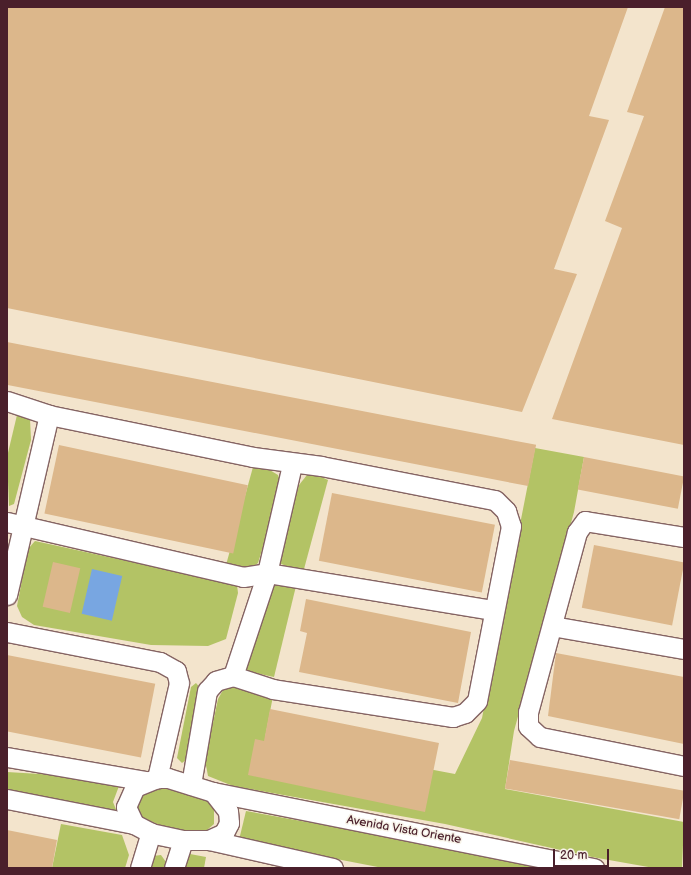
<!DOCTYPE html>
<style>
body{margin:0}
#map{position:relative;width:691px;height:875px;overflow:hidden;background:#f3e4cc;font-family:"Balsamiq Sans",sans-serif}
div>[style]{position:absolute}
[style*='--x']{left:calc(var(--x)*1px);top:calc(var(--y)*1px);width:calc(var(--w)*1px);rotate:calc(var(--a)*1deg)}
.green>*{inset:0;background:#b3c365}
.water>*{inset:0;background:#78a6e1;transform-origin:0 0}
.building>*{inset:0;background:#dcb78b;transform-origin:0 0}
.roads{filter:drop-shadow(1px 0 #856463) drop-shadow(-1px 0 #856463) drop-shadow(0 1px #856463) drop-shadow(0 -1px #856463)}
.minor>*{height:19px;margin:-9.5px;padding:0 9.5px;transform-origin:9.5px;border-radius:9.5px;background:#fff}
span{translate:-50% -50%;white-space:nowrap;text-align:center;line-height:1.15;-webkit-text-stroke:3px #f7f3e8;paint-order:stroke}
.street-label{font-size:12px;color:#4a1f2b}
.frame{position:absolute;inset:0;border:8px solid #4a1f2b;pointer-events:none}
.scale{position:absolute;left:553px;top:849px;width:56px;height:18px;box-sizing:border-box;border:2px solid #4a1f2b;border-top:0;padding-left:5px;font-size:12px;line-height:14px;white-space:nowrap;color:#4a1f2b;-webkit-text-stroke:3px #f7f3e8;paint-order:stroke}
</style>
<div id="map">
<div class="green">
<div style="clip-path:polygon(17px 415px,30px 419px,31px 440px,14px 504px,9px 506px,7px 457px)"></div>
<div style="clip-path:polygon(535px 448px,584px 457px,574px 512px,514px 731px,505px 789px,684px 822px,682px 868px,654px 868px,592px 857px,445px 824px,233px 786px,208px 776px,205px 760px,218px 699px,223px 690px,234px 687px,273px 696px,265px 738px,455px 774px,482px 718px)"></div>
<div style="clip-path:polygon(253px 467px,268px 469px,278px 475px,282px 485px,258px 563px,250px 569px,226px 565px)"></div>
<div style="clip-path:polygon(315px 474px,328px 480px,304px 569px,291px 568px,279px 563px,282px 547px,299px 485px,307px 475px)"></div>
<div style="clip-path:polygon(35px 541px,237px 585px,238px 593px,226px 639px,208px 646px,151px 645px,34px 625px,22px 617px,17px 606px,28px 549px)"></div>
<div style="clip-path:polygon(274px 583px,296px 586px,274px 677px,246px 671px,263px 605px)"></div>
<div style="clip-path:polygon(196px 683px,201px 689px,186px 760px,182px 763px,177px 758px,191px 687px)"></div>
<div style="clip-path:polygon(7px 772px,56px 775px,119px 786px,113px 802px,117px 812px,7px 789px)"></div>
<div style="clip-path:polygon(159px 787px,205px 799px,214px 807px,214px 824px,207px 830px,191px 831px,167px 828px,143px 818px,136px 806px,140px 794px)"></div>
<div style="clip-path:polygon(246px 811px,435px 845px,552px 868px,383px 868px,239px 840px)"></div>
<div style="clip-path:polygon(61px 824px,122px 835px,129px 855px,125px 868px,52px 868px)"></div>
<div style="clip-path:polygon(190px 854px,206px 857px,204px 868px,180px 868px)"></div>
<div style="clip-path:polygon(161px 855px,166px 862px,164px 868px,149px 868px,153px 856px)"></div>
</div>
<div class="water">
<div style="left:92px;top:569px;width:31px;height:46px;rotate:13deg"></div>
</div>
<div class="building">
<div style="clip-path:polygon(7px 7px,628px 7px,589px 116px,609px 120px,554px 269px,577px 274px,522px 412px,7px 308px)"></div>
<div style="clip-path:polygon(665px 7px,684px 7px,684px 445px,552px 419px,622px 228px,605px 221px,644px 116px,627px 112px)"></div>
<div style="left:7px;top:342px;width:539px;height:42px;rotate:11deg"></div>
<div style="left:59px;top:445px;width:193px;height:70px;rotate:12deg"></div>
<div style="left:584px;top:457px;width:102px;height:33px;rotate:11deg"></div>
<div style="left:332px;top:493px;width:166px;height:69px;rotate:11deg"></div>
<div style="left:594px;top:545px;width:92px;height:64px;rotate:11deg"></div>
<div style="left:53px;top:562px;width:28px;height:46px;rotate:13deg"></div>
<div style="clip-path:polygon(306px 599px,471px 632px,458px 703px,299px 672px,307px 633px,300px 631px)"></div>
<div style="clip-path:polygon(556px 653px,684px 677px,684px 744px,548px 716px)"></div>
<div style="left:7px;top:655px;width:151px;height:75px;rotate:11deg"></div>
<div style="clip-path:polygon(270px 709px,439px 743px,425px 812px,248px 775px,255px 739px,264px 741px)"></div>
<div style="left:510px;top:760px;width:177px;height:29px;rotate:10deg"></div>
<div style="clip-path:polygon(7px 830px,57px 840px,52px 868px,7px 868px)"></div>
</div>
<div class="roads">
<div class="minor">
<div style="--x:7;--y:401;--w:44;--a:18.4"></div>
<div style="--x:49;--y:415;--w:208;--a:11.6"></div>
<div style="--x:253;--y:457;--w:69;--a:7.5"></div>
<div style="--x:321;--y:466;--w:177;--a:11.1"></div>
<div style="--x:495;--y:500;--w:16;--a:45"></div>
<div style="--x:506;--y:511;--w:16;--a:72"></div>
<div style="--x:511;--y:526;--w:178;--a:101"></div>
<div style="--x:477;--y:701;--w:17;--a:135"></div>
<div style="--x:465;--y:713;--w:13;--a:162"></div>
<div style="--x:453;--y:717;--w:182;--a:-171.2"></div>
<div style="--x:273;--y:689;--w:42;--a:-162"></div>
<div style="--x:233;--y:676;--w:18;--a:164"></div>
<div style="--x:216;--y:681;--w:13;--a:132"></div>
<div style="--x:207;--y:691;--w:95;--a:99.7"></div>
<div style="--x:7;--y:522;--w:242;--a:13.1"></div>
<div style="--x:243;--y:577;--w:24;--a:-9"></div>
<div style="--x:267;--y:573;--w:229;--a:9.3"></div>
<div style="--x:684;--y:537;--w:100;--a:-170.8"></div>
<div style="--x:585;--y:521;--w:14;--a:126"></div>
<div style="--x:577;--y:532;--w:187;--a:105.2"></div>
<div style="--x:528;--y:712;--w:14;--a:90"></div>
<div style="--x:528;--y:726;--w:16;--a:43"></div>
<div style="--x:540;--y:737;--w:147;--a:11.4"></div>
<div style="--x:7;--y:595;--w:185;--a:-76.9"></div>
<div style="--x:552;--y:626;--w:134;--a:9.9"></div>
<div style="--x:7;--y:632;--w:156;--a:11.1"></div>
<div style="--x:160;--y:662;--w:18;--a:29"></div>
<div style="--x:176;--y:671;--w:12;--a:76"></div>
<div style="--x:179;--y:683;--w:98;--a:103"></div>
<div style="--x:233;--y:676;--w:108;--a:-71.7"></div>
<div style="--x:267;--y:573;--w:111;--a:-77"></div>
<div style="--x:7;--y:757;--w:141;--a:9.8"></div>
<div style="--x:213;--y:792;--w:24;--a:52"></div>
<div style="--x:228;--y:811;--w:12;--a:85"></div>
<div style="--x:229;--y:823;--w:11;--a:117"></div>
<div style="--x:224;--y:833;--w:17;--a:155"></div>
<div style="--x:209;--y:840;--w:26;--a:180"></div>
<div style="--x:183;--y:840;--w:33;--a:-168"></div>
<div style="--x:151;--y:833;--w:19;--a:-152"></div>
<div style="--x:134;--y:824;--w:19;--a:-115"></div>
<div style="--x:126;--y:807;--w:22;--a:-66"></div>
<div style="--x:135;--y:787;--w:24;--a:-22"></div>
<div style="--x:157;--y:778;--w:11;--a:0"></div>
<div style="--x:168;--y:778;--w:47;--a:17.3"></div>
<div style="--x:213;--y:792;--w:389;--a:11.3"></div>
<div style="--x:7;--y:799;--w:129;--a:11.1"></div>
<div style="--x:209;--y:840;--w:127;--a:12.7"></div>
<div style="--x:140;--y:868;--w:37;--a:-73"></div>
<div style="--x:174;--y:868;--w:29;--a:-72"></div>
</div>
</div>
<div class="street-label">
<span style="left:404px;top:830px;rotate:10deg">Avenida Vista Oriente</span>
</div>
<div class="frame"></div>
<div class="scale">20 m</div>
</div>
